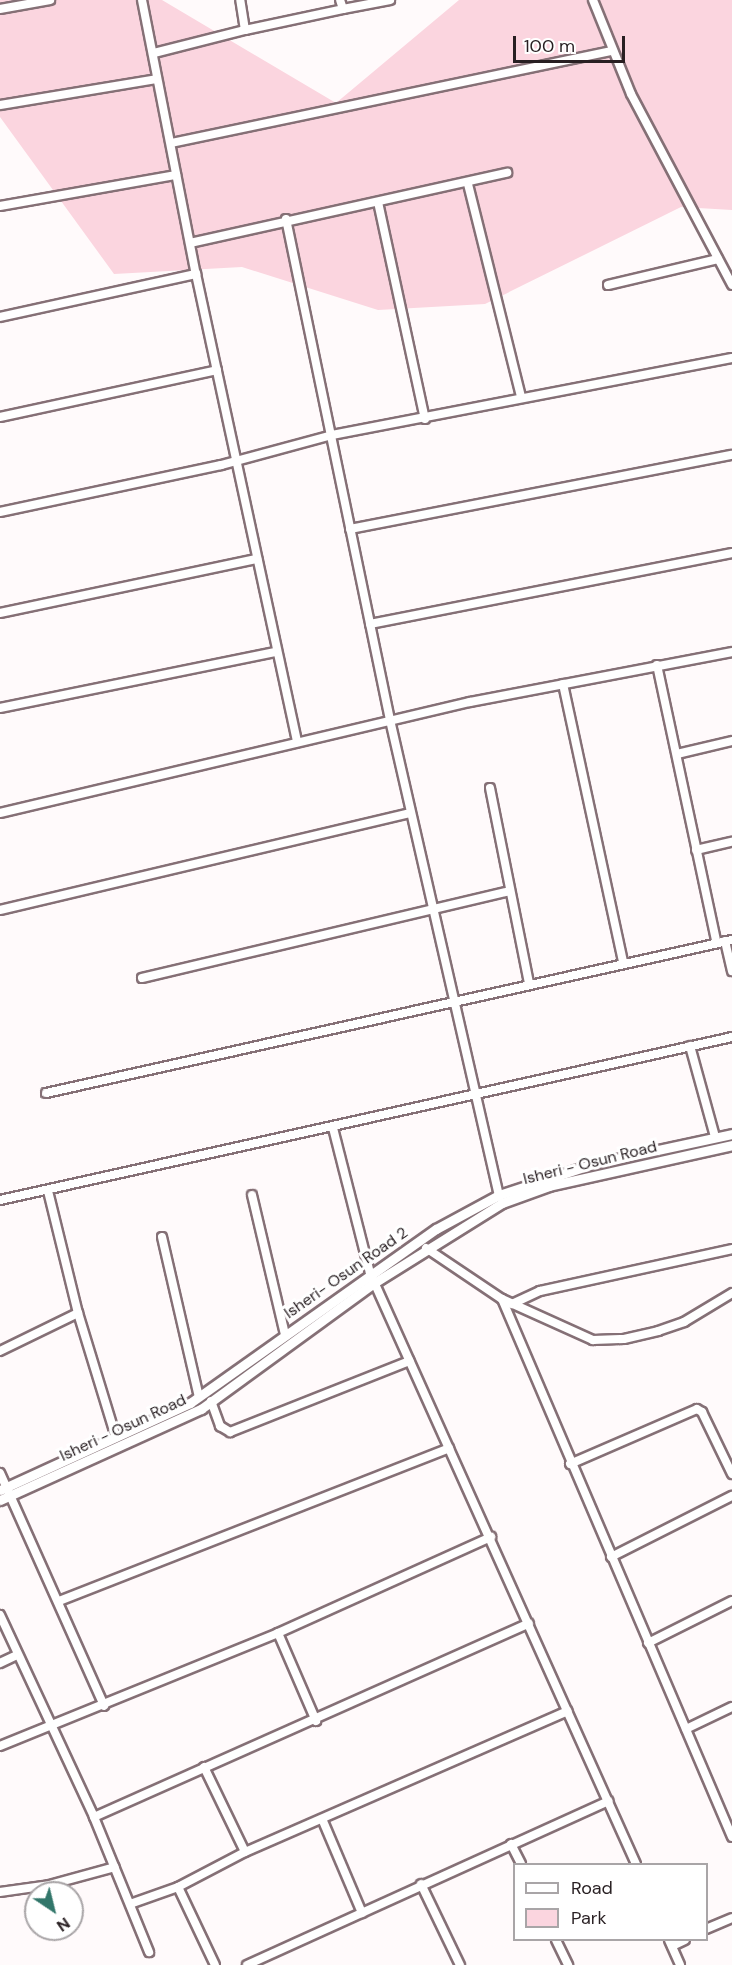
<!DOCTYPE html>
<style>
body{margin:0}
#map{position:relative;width:732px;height:1965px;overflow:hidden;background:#fffafb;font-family:"DM Sans",sans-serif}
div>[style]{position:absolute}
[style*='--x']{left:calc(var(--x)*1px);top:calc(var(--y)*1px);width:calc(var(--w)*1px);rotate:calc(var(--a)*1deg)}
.green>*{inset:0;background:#fbd5df}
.roads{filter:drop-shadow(2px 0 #857076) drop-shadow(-2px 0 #857076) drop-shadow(0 2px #857076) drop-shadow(0 -2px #857076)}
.minor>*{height:8px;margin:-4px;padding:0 4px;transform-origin:4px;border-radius:4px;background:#fff}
.major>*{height:9px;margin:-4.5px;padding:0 4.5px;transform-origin:4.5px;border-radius:4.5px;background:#fff}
span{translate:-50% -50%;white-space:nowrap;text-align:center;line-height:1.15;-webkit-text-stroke:6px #fff;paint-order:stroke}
.street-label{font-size:16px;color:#281f22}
.legend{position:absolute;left:513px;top:1863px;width:195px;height:78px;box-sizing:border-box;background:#fff;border:2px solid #a9a5a7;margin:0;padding:8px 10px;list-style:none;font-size:18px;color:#281f22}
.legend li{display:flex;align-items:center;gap:12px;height:30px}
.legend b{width:30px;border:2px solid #a9a5a7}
.north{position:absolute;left:24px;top:1881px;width:60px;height:60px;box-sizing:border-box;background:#fff;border:2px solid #a9a5a7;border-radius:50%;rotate:145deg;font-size:16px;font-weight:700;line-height:24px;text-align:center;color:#281f22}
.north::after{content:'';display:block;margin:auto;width:21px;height:27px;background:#32766a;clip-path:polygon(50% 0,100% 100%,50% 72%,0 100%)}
.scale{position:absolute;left:513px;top:36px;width:112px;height:27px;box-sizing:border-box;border:3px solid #281f22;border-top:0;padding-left:8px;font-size:18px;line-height:21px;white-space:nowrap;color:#281f22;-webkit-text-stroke:4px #fff;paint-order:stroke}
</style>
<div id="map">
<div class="green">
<div style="clip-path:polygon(0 0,162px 0,336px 103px,459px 0,732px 0,732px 210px,681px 207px,485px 304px,378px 310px,242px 267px,114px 274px,0 117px)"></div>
</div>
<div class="roads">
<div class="minor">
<div style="--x:142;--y:0;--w:279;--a:78.9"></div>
<div style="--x:196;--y:274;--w:479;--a:77.8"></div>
<div style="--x:593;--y:0;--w:101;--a:68"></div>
<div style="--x:631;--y:94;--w:216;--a:62.1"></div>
<div style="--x:0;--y:9;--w:51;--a:-10.2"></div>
<div style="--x:343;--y:9;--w:48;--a:-10.8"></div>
<div style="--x:245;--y:30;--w:100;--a:-12.1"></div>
<div style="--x:343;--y:9;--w:9;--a:-108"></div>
<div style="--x:154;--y:53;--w:94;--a:-14.2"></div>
<div style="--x:245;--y:30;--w:30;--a:-99"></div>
<div style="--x:0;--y:105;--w:159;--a:-9.4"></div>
<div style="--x:171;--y:143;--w:450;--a:-11.8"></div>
<div style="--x:468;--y:184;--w:219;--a:76"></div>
<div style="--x:378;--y:202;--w:222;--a:77.8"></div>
<div style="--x:0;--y:206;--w:179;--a:-10"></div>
<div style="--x:286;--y:219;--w:512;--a:78.27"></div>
<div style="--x:390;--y:720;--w:487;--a:77.1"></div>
<div style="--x:190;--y:243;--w:325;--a:-12.5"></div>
<div style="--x:608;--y:285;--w:113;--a:-13.3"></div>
<div style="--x:0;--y:317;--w:201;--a:-12.4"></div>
<div style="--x:0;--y:417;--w:222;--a:-12.2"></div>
<div style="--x:0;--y:512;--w:226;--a:-12"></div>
<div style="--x:221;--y:465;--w:115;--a:-15.1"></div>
<div style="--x:332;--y:435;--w:407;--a:-10.9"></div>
<div style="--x:350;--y:529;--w:389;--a:-11"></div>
<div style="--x:0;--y:613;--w:263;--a:-11.9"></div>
<div style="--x:370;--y:624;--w:369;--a:-11.1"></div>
<div style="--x:657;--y:665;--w:282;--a:77.9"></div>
<div style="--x:563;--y:684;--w:283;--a:77.8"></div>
<div style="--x:0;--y:708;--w:282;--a:-11.5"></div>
<div style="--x:677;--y:754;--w:57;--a:-13.3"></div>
<div style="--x:490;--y:788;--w:200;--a:78.7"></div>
<div style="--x:0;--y:813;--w:483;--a:-13.3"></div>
<div style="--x:470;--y:702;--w:267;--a:-10.8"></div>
<div style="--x:696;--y:850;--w:37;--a:-13"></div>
<div style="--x:0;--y:910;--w:422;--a:-13.3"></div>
<div style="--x:725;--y:941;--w:31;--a:77"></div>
<div style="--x:142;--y:978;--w:377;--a:-13.3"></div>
<div style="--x:690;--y:1046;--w:94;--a:74.6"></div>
<div style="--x:46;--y:1093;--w:703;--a:-12.57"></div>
<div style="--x:333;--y:1128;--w:150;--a:75.7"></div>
<div style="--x:370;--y:1273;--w:648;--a:65.77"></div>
<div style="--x:48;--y:1191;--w:126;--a:76.2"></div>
<div style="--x:78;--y:1313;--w:130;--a:73"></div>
<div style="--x:252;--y:1195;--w:144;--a:76.7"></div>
<div style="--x:0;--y:1200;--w:750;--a:-12.55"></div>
<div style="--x:162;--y:1237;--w:164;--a:77"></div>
<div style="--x:426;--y:1248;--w:92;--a:33.9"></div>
<div style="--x:502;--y:1299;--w:100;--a:24.3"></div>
<div style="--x:593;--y:1340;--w:31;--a:-2"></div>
<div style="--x:624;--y:1339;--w:35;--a:-13"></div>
<div style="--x:658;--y:1331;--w:28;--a:-19"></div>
<div style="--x:684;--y:1322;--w:56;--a:-31.1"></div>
<div style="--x:502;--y:1299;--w:585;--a:66.85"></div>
<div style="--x:512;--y:1304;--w:31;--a:-25"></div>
<div style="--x:540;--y:1291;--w:197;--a:-12.3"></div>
<div style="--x:0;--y:1351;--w:87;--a:-26"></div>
<div style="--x:211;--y:1401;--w:27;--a:70"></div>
<div style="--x:220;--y:1426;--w:12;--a:31"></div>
<div style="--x:230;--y:1432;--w:193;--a:-21.6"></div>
<div style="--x:570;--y:1464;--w:138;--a:-23.4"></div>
<div style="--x:697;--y:1409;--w:6;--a:31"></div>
<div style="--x:702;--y:1412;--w:69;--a:64.2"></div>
<div style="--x:0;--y:1473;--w:255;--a:65.9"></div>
<div style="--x:611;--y:1557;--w:136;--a:-26.8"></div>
<div style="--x:59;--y:1601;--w:419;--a:-21.4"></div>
<div style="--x:0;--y:1615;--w:223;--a:65"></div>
<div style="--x:94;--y:1817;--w:146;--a:67.8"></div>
<div style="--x:278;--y:1633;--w:96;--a:66.6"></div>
<div style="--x:648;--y:1643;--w:94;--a:-26.6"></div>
<div style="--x:0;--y:1663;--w:19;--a:-25"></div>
<div style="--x:686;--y:1729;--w:51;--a:-25.6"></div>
<div style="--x:0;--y:1746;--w:300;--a:-22.1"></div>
<div style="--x:278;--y:1633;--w:234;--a:-24.3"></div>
<div style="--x:204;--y:1767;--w:94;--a:64.2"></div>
<div style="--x:94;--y:1817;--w:476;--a:-24"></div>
<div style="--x:323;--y:1821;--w:100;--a:67"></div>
<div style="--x:511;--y:1844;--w:22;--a:63"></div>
<div style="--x:421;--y:1884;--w:90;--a:64.3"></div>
<div style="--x:178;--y:1887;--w:86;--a:64.6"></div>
<div style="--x:0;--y:1892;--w:49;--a:-8.1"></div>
<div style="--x:49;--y:1885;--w:68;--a:-15.3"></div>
<div style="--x:130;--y:1904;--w:51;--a:-19.5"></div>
<div style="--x:178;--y:1887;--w:76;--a:-27.6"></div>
<div style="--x:245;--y:1852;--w:352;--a:-23.6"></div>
<div style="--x:706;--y:1929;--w:28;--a:-23"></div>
<div style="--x:556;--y:1940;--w:28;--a:64"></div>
<div style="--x:669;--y:1940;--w:27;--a:66"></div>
<div style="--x:672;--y:1946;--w:14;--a:-25"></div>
<div style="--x:247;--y:1965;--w:397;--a:-24.4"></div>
</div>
<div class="major">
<div style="--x:0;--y:1490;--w:209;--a:-24.6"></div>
<div style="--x:190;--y:1403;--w:301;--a:-35.3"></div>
<div style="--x:436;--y:1229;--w:72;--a:-28.4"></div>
<div style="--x:499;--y:1195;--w:99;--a:-18.3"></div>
<div style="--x:593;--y:1164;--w:142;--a:-12.2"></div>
<div style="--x:0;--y:1500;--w:221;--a:-24.4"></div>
<div style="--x:201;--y:1409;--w:214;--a:-36.1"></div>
<div style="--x:374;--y:1283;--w:151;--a:-32"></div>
<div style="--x:502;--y:1203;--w:50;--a:-19.9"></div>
<div style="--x:549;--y:1186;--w:188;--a:-12.6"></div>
</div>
</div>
<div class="street-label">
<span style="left:590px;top:1163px;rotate:-14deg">Isheri - Osun Road</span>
<span style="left:346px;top:1273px;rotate:-35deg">Isheri- Osun Road 2</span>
<span style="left:123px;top:1428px;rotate:-25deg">Isheri - Osun Road</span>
</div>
<ul class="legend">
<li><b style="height:8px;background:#fff"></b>Road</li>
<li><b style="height:16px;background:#fbd5df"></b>Park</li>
</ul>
<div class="north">N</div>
<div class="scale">100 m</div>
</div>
